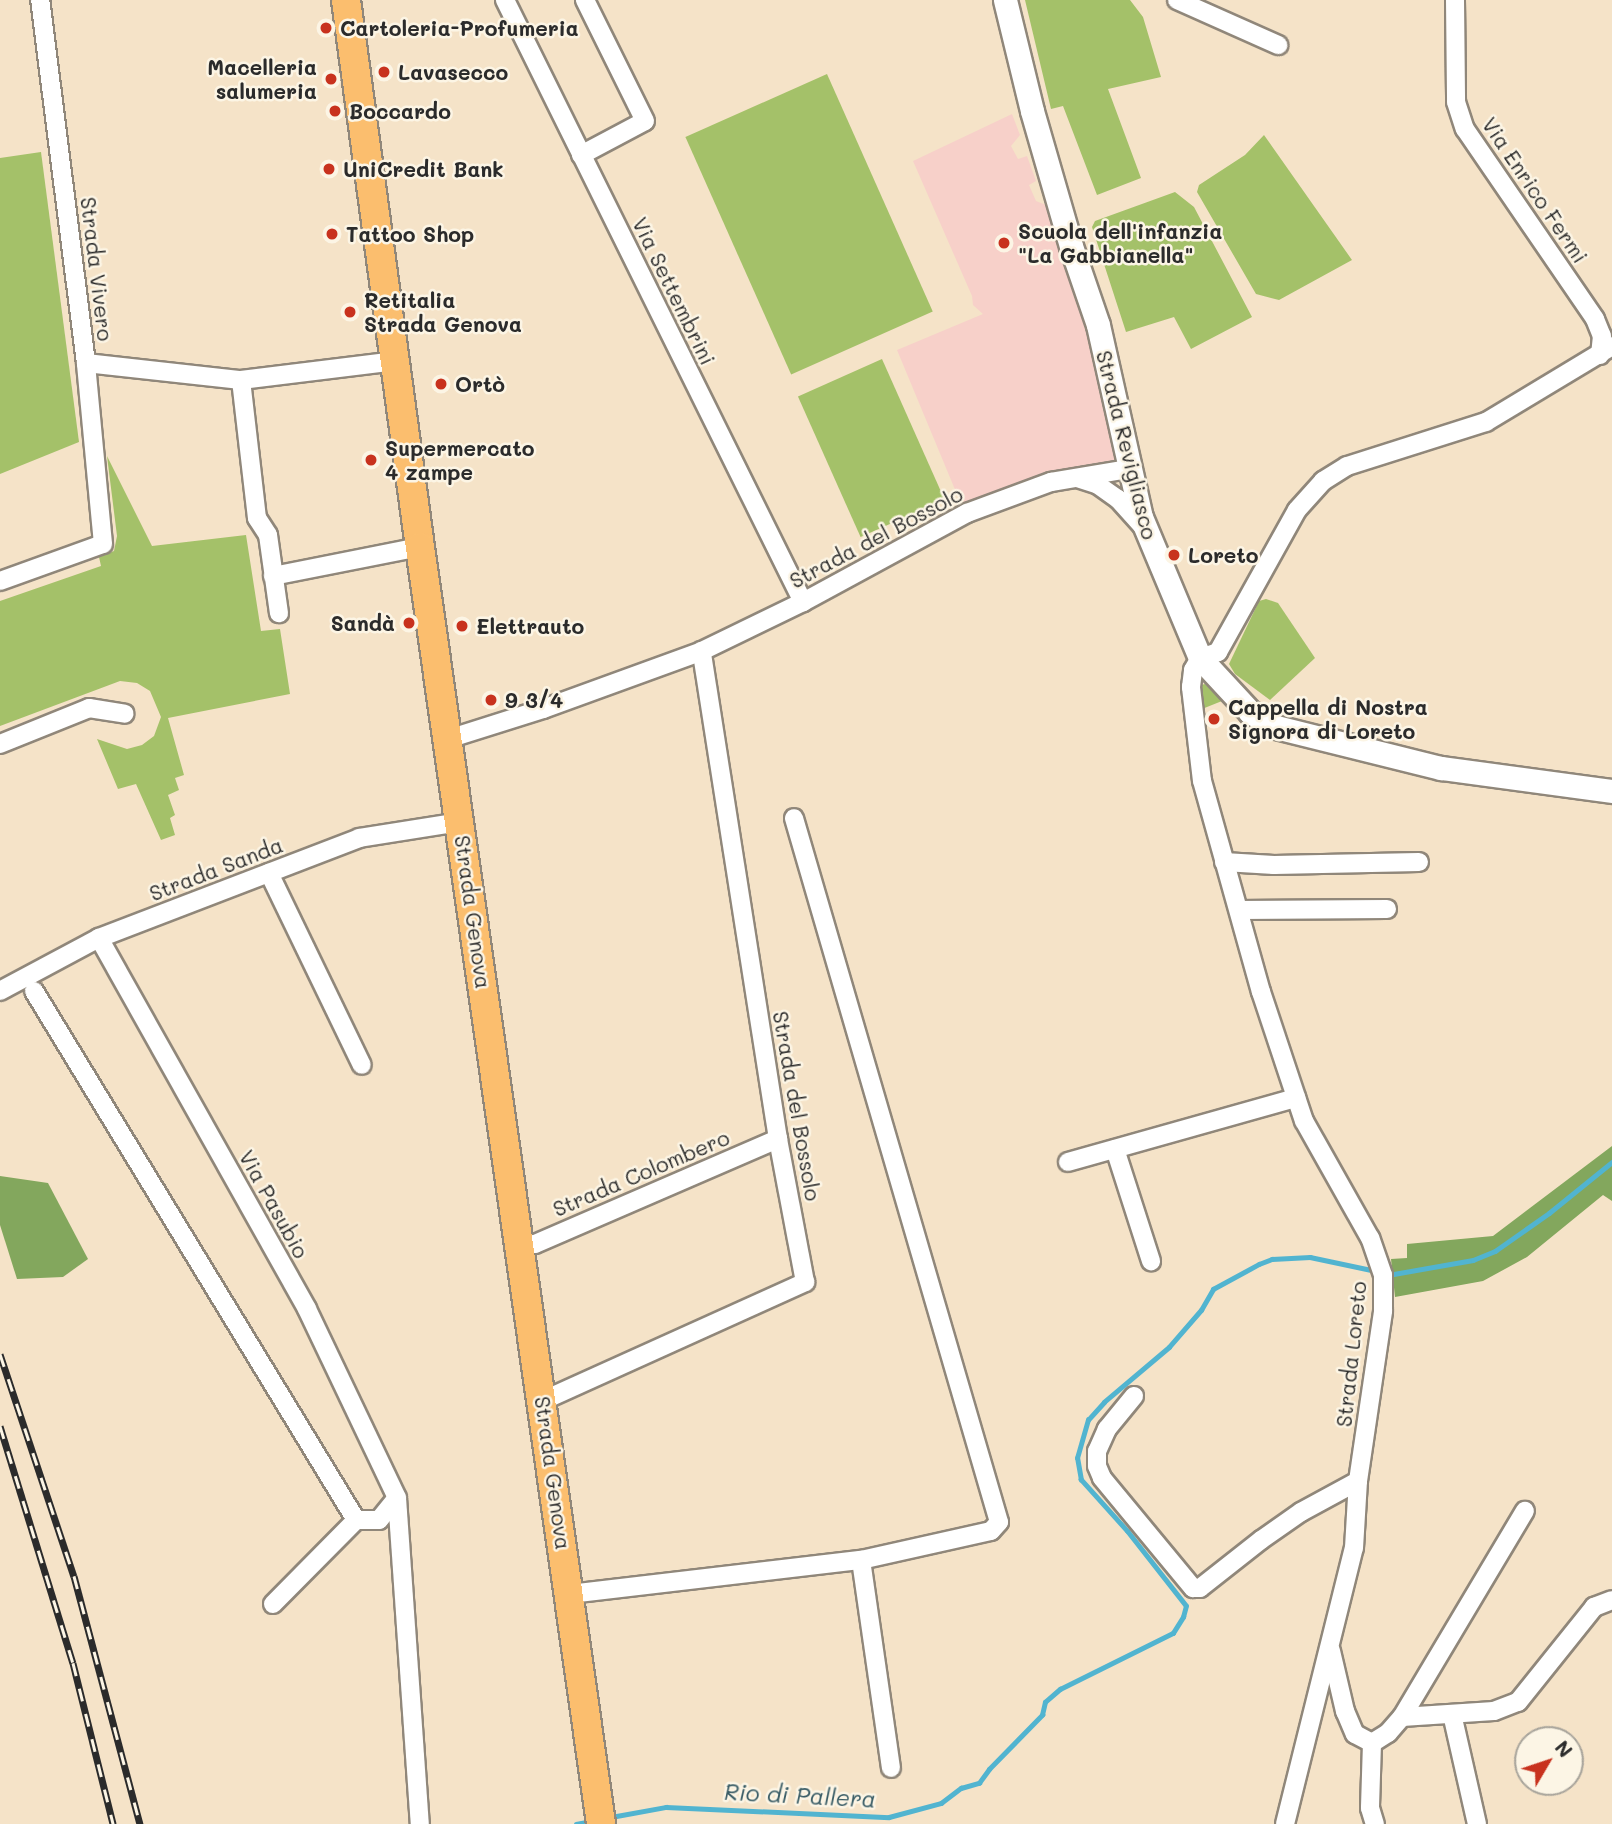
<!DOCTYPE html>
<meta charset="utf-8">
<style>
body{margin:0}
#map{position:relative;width:1612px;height:1824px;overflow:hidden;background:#f5e3c8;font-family:Mali,sans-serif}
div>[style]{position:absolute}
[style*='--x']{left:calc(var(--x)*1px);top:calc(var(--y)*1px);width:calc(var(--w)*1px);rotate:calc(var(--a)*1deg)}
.built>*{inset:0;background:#f7d0c9}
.green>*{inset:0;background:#a4c169;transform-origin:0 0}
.forest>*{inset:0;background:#83a75d}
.stream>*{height:4.5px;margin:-2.25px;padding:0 2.25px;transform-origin:2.25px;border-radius:2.25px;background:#51b4d0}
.roads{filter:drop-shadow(2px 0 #90877a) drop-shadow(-2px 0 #90877a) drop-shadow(0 2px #90877a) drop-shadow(0 -2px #90877a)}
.minor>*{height:18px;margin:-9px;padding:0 9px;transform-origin:9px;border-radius:9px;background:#fff}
.tertiary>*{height:23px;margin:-11.5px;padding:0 11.5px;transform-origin:11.5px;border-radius:11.5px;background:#fff}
.primary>*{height:28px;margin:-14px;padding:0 14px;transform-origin:14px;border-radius:14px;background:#fbbe6e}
.rail>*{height:7px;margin-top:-3.5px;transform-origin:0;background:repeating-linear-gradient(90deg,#fcf5e5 0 13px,#2b2b2b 0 26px);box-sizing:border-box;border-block:2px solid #2b2b2b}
.dots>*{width:19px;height:19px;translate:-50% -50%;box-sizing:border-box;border:4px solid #fcf5e5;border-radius:50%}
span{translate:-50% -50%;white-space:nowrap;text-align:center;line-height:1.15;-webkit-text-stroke:5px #fcf5e5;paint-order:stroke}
.poi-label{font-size:21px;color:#2b2b2b;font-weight:700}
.left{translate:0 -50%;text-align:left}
.right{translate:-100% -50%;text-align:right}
.street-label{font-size:21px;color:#2b2b2b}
.water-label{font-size:23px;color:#385b65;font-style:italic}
.north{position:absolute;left:1514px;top:1726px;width:70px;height:70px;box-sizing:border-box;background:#fcf5e5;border:2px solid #a8a49b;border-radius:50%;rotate:51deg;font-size:19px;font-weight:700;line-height:28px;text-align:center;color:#2b2b2b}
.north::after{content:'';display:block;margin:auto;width:24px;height:32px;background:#c8321e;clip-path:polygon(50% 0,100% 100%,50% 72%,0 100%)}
</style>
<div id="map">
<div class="built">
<div style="clip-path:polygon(1012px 114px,1020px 135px,1011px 146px,1018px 159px,1027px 156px,1036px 181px,1029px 185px,1036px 201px,1046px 205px,1085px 308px,1121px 459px,1028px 480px,961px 504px,897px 350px,983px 314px,973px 305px,972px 296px,913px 161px)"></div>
</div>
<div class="green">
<div style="clip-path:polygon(1025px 0,1130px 0,1143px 17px,1161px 77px,1108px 89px,1141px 178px,1097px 195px,1063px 106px,1051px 109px)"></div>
<div style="left:827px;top:74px;width:260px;height:155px;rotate:66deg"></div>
<div style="clip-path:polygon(1264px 135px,1352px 260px,1279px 300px,1256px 294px,1197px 192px,1199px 185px,1245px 155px)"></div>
<div style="clip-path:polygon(41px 152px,79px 442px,0 474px,0 158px)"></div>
<div style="clip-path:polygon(1175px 192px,1194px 207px,1252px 317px,1191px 349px,1174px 317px,1126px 332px,1092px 227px,1095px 221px)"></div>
<div style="left:882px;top:359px;width:154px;height:92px;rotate:66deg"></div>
<div style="clip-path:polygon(107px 456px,152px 546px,246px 535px,261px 631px,280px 629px,290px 694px,168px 718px,184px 775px,175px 778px,179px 790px,168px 795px,175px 815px,170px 818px,175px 835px,161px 840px,136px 784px,118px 789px,97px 739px,127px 749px,142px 745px,154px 736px,161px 717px,150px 691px,137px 683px,120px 681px,0 726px,0 601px,101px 566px,99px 557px,114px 551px,117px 536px)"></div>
<div style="clip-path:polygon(1266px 599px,1278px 603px,1315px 658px,1270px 700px,1235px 674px,1229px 664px,1259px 601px)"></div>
<div style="clip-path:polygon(1205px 684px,1222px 701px,1202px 709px,1201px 685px)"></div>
</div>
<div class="forest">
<div style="clip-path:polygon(1612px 1146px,1612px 1201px,1603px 1195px,1527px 1257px,1483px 1281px,1395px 1297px,1391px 1259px,1407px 1258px,1407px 1244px,1493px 1236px)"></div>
<div style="clip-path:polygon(0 1176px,48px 1183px,88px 1259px,63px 1277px,17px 1279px,0 1225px)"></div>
</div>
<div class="stream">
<div style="--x:1388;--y:1275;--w:86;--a:-10"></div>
<div style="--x:1473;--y:1260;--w:24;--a:-22"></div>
<div style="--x:1495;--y:1251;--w:66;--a:-35.1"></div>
<div style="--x:1549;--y:1213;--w:81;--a:-39"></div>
<div style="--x:611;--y:1817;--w:56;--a:-10.3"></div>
<div style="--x:666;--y:1807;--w:223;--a:2.6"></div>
<div style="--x:889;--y:1817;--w:54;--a:-15.1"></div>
<div style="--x:941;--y:1803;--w:25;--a:-37"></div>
<div style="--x:961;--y:1788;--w:19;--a:-16"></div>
<div style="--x:979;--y:1783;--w:17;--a:-54"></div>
<div style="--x:989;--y:1769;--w:76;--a:-45.5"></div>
<div style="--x:1042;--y:1715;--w:13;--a:-77"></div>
<div style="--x:1045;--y:1702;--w:20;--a:-41"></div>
<div style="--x:1060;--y:1689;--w:126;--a:-26.4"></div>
<div style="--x:1173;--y:1633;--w:19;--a:-58"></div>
<div style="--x:1183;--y:1617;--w:11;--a:-75"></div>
<div style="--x:1186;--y:1606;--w:95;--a:-128.2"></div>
<div style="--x:1127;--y:1531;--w:69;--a:-132"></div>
<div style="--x:1081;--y:1480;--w:22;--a:-100"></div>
<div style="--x:1077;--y:1458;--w:40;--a:-74"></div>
<div style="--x:1088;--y:1420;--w:24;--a:-48"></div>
<div style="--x:1104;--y:1402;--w:85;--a:-40.2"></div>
<div style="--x:1169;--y:1347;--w:49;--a:-49.1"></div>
<div style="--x:1201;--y:1310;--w:24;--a:-60"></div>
<div style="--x:1213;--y:1289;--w:52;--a:-28.5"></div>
<div style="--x:1259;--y:1264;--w:14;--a:-21"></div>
<div style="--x:1272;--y:1259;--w:38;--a:-3"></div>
<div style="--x:1310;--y:1257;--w:67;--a:12"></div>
<div style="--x:576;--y:1824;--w:16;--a:-11"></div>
</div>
<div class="roads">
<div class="minor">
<div style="--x:505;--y:0;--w:672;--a:63.66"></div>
<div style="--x:1177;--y:0;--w:111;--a:24"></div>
<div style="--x:1455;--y:0;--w:102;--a:89.4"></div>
<div style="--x:1456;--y:102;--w:28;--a:72"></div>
<div style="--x:1465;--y:129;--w:230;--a:55.6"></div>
<div style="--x:1595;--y:319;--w:18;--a:68"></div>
<div style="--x:1602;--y:336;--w:19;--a:96"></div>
<div style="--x:581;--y:155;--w:72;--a:-28"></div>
<div style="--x:645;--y:121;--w:135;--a:-116.4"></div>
<div style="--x:86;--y:363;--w:156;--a:6.3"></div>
<div style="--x:241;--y:380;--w:156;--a:-7"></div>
<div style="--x:241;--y:380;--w:139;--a:83.4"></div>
<div style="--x:257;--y:518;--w:20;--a:57"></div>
<div style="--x:268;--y:535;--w:79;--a:82"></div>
<div style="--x:1077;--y:478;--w:22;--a:18"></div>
<div style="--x:1098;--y:485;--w:24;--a:35"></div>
<div style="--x:1118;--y:499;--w:38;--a:48"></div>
<div style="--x:273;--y:576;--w:150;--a:-11.2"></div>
<div style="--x:0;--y:581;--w:109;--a:-19.8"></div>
<div style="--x:103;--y:544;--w:182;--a:-95.4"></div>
<div style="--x:86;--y:363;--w:366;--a:-97.2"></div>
<div style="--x:448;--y:739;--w:100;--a:-17.5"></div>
<div style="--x:543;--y:709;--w:169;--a:-20"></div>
<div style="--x:702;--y:651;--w:112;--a:-25.9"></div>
<div style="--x:803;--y:602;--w:187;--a:-28.5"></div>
<div style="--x:967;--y:513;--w:90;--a:-20.3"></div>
<div style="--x:1051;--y:482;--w:79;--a:-9.5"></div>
<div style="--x:0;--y:744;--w:96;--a:-22"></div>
<div style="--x:89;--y:708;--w:36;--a:9"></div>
<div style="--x:1224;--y:862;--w:50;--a:3.4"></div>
<div style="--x:1274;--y:865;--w:145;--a:-1.2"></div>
<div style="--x:269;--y:873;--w:213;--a:64.2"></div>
<div style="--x:1239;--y:910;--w:148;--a:-0.4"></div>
<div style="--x:99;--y:938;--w:425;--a:60.7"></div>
<div style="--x:307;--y:1309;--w:209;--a:64.5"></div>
<div style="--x:397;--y:1498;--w:327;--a:86"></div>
<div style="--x:0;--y:991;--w:112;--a:-28.2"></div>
<div style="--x:99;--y:938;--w:279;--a:-21"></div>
<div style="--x:359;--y:838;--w:102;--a:-9"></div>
<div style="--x:34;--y:991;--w:619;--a:58.67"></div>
<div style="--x:356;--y:1520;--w:23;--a:0"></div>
<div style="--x:379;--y:1520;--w:28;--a:-51"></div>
<div style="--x:1115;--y:1149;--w:118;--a:72.2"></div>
<div style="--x:1068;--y:1162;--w:237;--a:-15.7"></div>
<div style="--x:520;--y:1246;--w:15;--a:-8"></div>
<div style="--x:535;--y:1244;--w:265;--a:-23.4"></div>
<div style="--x:1134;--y:1396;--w:43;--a:129.3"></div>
<div style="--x:1107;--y:1429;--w:24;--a:114"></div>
<div style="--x:1097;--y:1451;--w:15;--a:90"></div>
<div style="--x:1097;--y:1466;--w:13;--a:67"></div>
<div style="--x:1102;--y:1478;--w:143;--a:50.4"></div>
<div style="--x:1193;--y:1588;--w:7;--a:0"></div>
<div style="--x:1200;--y:1588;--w:78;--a:-38.2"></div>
<div style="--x:1261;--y:1540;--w:49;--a:-35"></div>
<div style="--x:1301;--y:1512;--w:65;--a:-28.5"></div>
<div style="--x:542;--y:1401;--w:289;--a:-24.3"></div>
<div style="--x:805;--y:1282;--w:146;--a:-100.7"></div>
<div style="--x:778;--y:1139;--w:494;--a:-98.9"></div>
<div style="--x:861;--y:1560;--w:210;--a:81.8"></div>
<div style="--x:570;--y:1594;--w:293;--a:-6.7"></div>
<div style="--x:861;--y:1560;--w:133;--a:-12.6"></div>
<div style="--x:991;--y:1531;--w:12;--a:-48"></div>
<div style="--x:999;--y:1522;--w:733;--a:-106.24"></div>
<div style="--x:273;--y:1604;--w:118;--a:-45.3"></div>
<div style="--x:1331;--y:1651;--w:62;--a:76.9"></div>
<div style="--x:1345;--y:1711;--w:25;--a:67"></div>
<div style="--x:1355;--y:1734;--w:19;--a:28"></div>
<div style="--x:1372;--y:1743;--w:65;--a:91.8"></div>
<div style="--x:1370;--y:1808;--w:17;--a:73"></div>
<div style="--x:1452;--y:1714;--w:113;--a:77.2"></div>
<div style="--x:1402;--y:1717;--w:92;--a:-3.7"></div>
<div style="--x:1494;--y:1711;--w:26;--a:-21"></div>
<div style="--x:1518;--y:1702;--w:122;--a:-51.3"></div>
<div style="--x:1594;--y:1607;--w:19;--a:-21"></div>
<div style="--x:1372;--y:1743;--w:19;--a:-32"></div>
<div style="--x:1388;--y:1733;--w:21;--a:-49"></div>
<div style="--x:1402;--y:1717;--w:240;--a:-59.2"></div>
<div style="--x:1285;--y:1824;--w:284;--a:-76"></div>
<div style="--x:1354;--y:1548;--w:67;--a:-86.6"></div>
<div style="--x:1358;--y:1481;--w:172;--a:-81.6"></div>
<div style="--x:1383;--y:1311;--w:36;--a:-90"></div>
<div style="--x:1383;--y:1275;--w:39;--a:-109"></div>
<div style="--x:1370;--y:1238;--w:134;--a:-119.4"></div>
<div style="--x:1304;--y:1121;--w:136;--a:-108.4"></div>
<div style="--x:1261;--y:992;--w:219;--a:-105.6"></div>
<div style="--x:1202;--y:781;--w:95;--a:-96.7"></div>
<div style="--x:1191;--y:687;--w:17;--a:-83"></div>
<div style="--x:1193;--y:670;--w:14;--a:-60"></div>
<div style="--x:1200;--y:658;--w:19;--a:-18"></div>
<div style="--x:1218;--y:652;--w:162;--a:-60.9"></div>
<div style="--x:1297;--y:510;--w:39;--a:-48"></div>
<div style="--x:1323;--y:481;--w:28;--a:-32"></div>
<div style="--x:1347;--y:466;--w:146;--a:-17.6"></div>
<div style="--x:1486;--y:422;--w:147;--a:-31.1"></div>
</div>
<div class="tertiary">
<div style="--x:1005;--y:0;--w:114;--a:76.3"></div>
<div style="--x:1032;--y:111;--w:141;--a:73.9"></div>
<div style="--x:1071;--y:246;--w:83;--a:71.1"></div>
<div style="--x:1098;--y:325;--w:197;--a:77.4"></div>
<div style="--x:1141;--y:517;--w:153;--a:67.3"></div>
<div style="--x:1200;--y:658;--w:74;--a:47.2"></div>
<div style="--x:1250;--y:712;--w:30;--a:30"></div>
<div style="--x:1276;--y:727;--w:170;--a:14"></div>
<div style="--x:1441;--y:768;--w:173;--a:7.7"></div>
</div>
<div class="primary">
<div style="--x:346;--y:0;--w:552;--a:82.3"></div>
<div style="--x:420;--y:547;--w:1290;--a:81.93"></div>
</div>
</div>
<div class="rail">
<div style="--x:0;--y:1354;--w:234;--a:71.6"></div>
<div style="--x:74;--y:1576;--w:257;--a:75.1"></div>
<div style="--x:0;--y:1426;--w:248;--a:72.9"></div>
<div style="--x:73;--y:1663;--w:166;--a:76"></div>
</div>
<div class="dots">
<div style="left:326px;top:28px;background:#c8321e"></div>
<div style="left:384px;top:72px;background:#c8321e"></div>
<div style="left:331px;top:79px;background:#c8321e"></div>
<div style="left:335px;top:111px;background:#c8321e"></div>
<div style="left:329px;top:169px;background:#c8321e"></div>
<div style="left:332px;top:234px;background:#c8321e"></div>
<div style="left:1004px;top:243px;background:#c8321e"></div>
<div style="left:350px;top:312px;background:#c8321e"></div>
<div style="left:441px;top:384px;background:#c8321e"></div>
<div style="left:371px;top:460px;background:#c8321e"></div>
<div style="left:1174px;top:555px;background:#c8321e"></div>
<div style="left:409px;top:623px;background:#c8321e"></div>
<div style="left:462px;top:626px;background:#c8321e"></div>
<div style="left:491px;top:700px;background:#c8321e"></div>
<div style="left:1214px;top:719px;background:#c8321e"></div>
</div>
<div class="poi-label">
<span class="left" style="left:340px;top:28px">Cartoleria-Profumeria</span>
<span class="right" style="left:317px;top:79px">Macelleria<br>salumeria</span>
<span class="left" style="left:398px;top:72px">Lavasecco</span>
<span class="left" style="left:349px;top:111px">Boccardo</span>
<span class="left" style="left:343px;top:169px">UniCredit Bank</span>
<span class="left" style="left:1018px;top:243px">Scuola dell'infanzia<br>"La Gabbianella"</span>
<span class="left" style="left:346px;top:234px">Tattoo Shop</span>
<span class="left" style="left:364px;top:312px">Retitalia<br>Strada Genova</span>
<span class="left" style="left:455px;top:384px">Ortò</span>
<span class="left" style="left:385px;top:460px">Supermercato<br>4 zampe</span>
<span class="left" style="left:1188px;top:555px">Loreto</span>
<span class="right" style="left:395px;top:623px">Sandà</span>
<span class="left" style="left:476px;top:626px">Elettrauto</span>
<span class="left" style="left:505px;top:700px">9 3/4</span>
<span class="left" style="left:1228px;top:719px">Cappella di Nostra<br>Signora di Loreto</span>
</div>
<div class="street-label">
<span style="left:1535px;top:190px;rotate:56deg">Via Enrico Fermi</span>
<span style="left:97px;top:269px;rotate:83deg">Strada Vivero</span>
<span style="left:674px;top:291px;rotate:64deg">Via Settembrini</span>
<span style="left:1127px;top:445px;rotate:76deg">Strada Revigliasco</span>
<span style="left:876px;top:537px;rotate:-28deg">Strada del Bossolo</span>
<span style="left:216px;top:869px;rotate:-21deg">Strada Sanda</span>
<span style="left:473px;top:912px;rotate:82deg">Strada Genova</span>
<span style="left:797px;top:1106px;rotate:80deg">Strada del Bossolo</span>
<span style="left:641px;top:1173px;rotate:-23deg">Strada Colombero</span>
<span style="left:274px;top:1204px;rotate:61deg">Via Pasubio</span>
<span style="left:1351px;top:1354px;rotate:-84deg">Strada Loreto</span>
<span style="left:553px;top:1473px;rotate:82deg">Strada Genova</span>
</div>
<div class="water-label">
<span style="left:800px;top:1795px;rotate:3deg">Rio di Pallera</span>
</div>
<div class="north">N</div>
</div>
